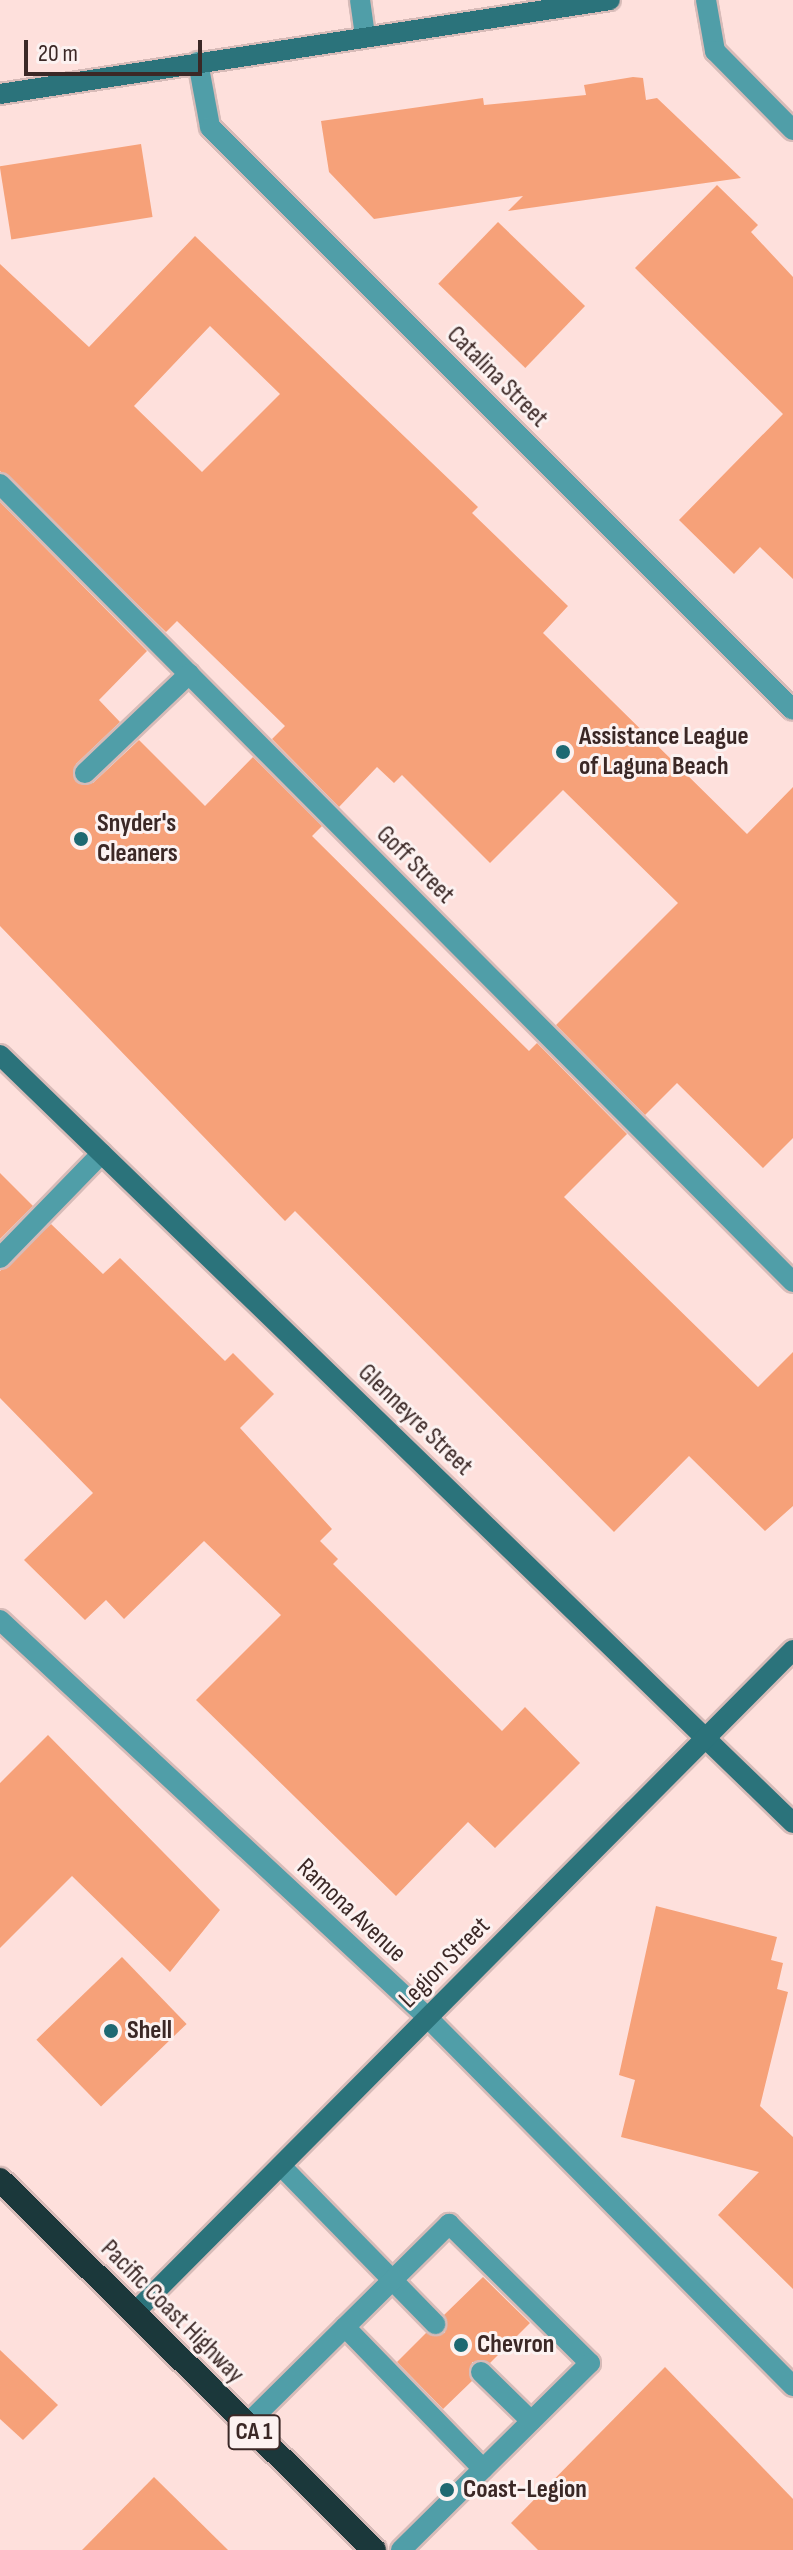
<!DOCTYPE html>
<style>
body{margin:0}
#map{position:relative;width:793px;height:2550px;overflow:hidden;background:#fee0dc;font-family:"Sofia Sans Condensed",sans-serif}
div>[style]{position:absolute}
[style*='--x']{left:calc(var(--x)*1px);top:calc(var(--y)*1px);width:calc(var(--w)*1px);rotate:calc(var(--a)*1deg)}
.building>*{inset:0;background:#f6a179;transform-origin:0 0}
.roads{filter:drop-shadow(2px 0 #d7bbb8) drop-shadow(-2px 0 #d7bbb8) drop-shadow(0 2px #d7bbb8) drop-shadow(0 -2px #d7bbb8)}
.lane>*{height:20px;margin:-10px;padding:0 10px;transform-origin:10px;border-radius:10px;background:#509ea8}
.street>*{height:20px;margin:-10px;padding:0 10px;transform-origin:10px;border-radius:10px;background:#509ea8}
.secondary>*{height:20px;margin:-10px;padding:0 10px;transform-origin:10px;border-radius:10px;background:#2b737b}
.highway>*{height:24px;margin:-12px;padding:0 12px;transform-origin:12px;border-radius:12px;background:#1b383b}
.dots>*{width:22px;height:22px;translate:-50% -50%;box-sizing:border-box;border:4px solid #fcf2f1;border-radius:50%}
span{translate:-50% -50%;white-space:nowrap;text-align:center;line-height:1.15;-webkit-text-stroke:6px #fcf2f1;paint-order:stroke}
.shield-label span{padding:2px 6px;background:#fcf2f1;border:2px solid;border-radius:6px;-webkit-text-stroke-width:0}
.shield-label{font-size:24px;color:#3b2826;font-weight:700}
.street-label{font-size:26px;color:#3b2826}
.poi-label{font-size:26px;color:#3b2826;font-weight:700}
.left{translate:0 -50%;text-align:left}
.scale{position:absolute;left:24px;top:40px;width:178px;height:36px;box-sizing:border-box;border:4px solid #3b2826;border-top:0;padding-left:10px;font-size:24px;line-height:28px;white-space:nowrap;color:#3b2826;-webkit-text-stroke:6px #fcf2f1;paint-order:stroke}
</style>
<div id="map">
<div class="building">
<div style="clip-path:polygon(633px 77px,643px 78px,646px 100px,657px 98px,741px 178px,508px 211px,523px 196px,374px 219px,329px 172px,321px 121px,483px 98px,484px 105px,586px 95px,584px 85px)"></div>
<div style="left:141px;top:144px;width:74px;height:143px;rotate:81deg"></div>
<div style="clip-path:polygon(717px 185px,758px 225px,751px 232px,793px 277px,793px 579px,760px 547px,734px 574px,679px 520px,783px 414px,635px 268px)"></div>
<div style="left:498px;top:222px;width:121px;height:86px;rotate:44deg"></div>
<div style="clip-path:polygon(evenodd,195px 236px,478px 507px,472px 513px,568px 606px,543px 633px,747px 834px,793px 787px,793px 1138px,763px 1168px,677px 1083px,645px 1115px,556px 1025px,678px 903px,563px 790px,490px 863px,402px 775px,394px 783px,377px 767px,339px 807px,272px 739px,285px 726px,177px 621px,166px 632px,0 471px,0 264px,89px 347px,195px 236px,210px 326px,280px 394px,202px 472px,134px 406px,210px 326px)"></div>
<div style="clip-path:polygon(0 502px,147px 651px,99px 700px,120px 722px,76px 764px,75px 781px,93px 783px,139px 740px,205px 806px,253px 757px,322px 826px,312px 836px,529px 1051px,537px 1043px,627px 1134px,564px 1197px,758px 1387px,793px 1352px,793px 1506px,765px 1531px,689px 1456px,614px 1532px,295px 1211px,285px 1221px,0 926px)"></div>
<div style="clip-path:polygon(0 1173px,33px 1206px,0 1239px)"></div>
<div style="clip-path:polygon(51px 1224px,103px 1274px,120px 1258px,225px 1361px,233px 1353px,274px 1394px,240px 1428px,332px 1529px,320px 1541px,338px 1559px,333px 1564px,502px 1731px,525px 1707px,580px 1763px,495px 1848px,468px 1822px,396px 1896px,196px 1700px,281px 1615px,204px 1541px,124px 1619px,106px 1600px,85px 1620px,24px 1560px,93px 1493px,0 1398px,0 1271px)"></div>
<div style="clip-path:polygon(48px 1735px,220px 1910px,170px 1972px,72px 1876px,0 1948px,0 1783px)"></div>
<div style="clip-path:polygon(656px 1906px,777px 1937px,771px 1960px,783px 1963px,777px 1989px,788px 1992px,760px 2106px,793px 2137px,793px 2289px,718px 2215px,759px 2172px,621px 2137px,635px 2080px,619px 2075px)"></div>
<div style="left:122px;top:1957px;width:93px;height:119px;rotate:46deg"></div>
<div style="clip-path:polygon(483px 2277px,530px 2323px,490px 2363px,472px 2362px,472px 2381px,443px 2409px,397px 2362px,426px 2333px,445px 2333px,444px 2315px)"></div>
<div style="clip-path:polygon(0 2350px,58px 2405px,23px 2440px,0 2419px)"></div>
<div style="clip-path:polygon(665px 2367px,793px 2499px,793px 2550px,538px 2550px,511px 2523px)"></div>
<div style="clip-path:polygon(154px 2477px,228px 2550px,82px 2550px)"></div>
</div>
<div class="roads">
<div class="lane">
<div style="--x:360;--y:0;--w:37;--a:82"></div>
<div style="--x:0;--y:484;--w:1125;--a:45.18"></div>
<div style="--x:85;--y:773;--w:144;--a:-43.6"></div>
<div style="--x:0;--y:1258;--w:146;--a:-45.8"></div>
<div style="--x:281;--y:2166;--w:221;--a:45.7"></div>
<div style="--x:345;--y:2327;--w:198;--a:45.8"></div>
<div style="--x:481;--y:2372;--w:70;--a:44.4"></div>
<div style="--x:246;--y:2425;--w:286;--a:-44.7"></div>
<div style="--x:449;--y:2224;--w:198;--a:44.6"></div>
<div style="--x:590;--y:2363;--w:266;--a:135.3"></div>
</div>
<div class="street">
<div style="--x:706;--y:0;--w:52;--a:80"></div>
<div style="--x:715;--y:51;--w:111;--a:45.4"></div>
<div style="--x:198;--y:62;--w:66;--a:79.5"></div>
<div style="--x:210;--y:127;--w:824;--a:45"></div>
<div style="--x:0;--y:1620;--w:583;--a:42.91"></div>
<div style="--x:427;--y:2017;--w:520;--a:45.23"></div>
</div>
<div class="secondary">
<div style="--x:0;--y:94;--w:617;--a:-8.76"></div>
<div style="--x:0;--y:1055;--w:1104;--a:44.08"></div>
<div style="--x:134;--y:2313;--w:935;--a:-45.17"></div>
</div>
<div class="highway">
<div style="--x:0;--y:2180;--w:526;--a:44.69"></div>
</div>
</div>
<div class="dots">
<div style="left:563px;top:752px;background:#1e6972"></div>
<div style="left:81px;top:839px;background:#1e6972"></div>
<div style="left:111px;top:2031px;background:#1e6972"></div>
<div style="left:461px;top:2345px;background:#1e6972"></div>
<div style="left:447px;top:2490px;background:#1e6972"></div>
</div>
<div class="shield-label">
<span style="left:254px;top:2432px">CA 1</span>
</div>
<div class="street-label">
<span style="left:497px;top:377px;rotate:45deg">Catalina Street</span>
<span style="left:415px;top:865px;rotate:45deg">Goff Street</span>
<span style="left:415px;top:1420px;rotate:44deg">Glenneyre Street</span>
<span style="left:351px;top:1911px;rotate:43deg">Ramona Avenue</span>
<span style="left:445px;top:1963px;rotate:-45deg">Legion Street</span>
<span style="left:172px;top:2312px;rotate:45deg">Pacific Coast Highway</span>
</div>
<div class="poi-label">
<span class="left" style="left:579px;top:752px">Assistance League<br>of Laguna Beach</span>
<span class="left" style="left:97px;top:839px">Snyder's<br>Cleaners</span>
<span class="left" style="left:127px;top:2031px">Shell</span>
<span class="left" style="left:477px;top:2345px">Chevron</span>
<span class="left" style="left:463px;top:2490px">Coast-Legion</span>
</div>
<div class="scale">20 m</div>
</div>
